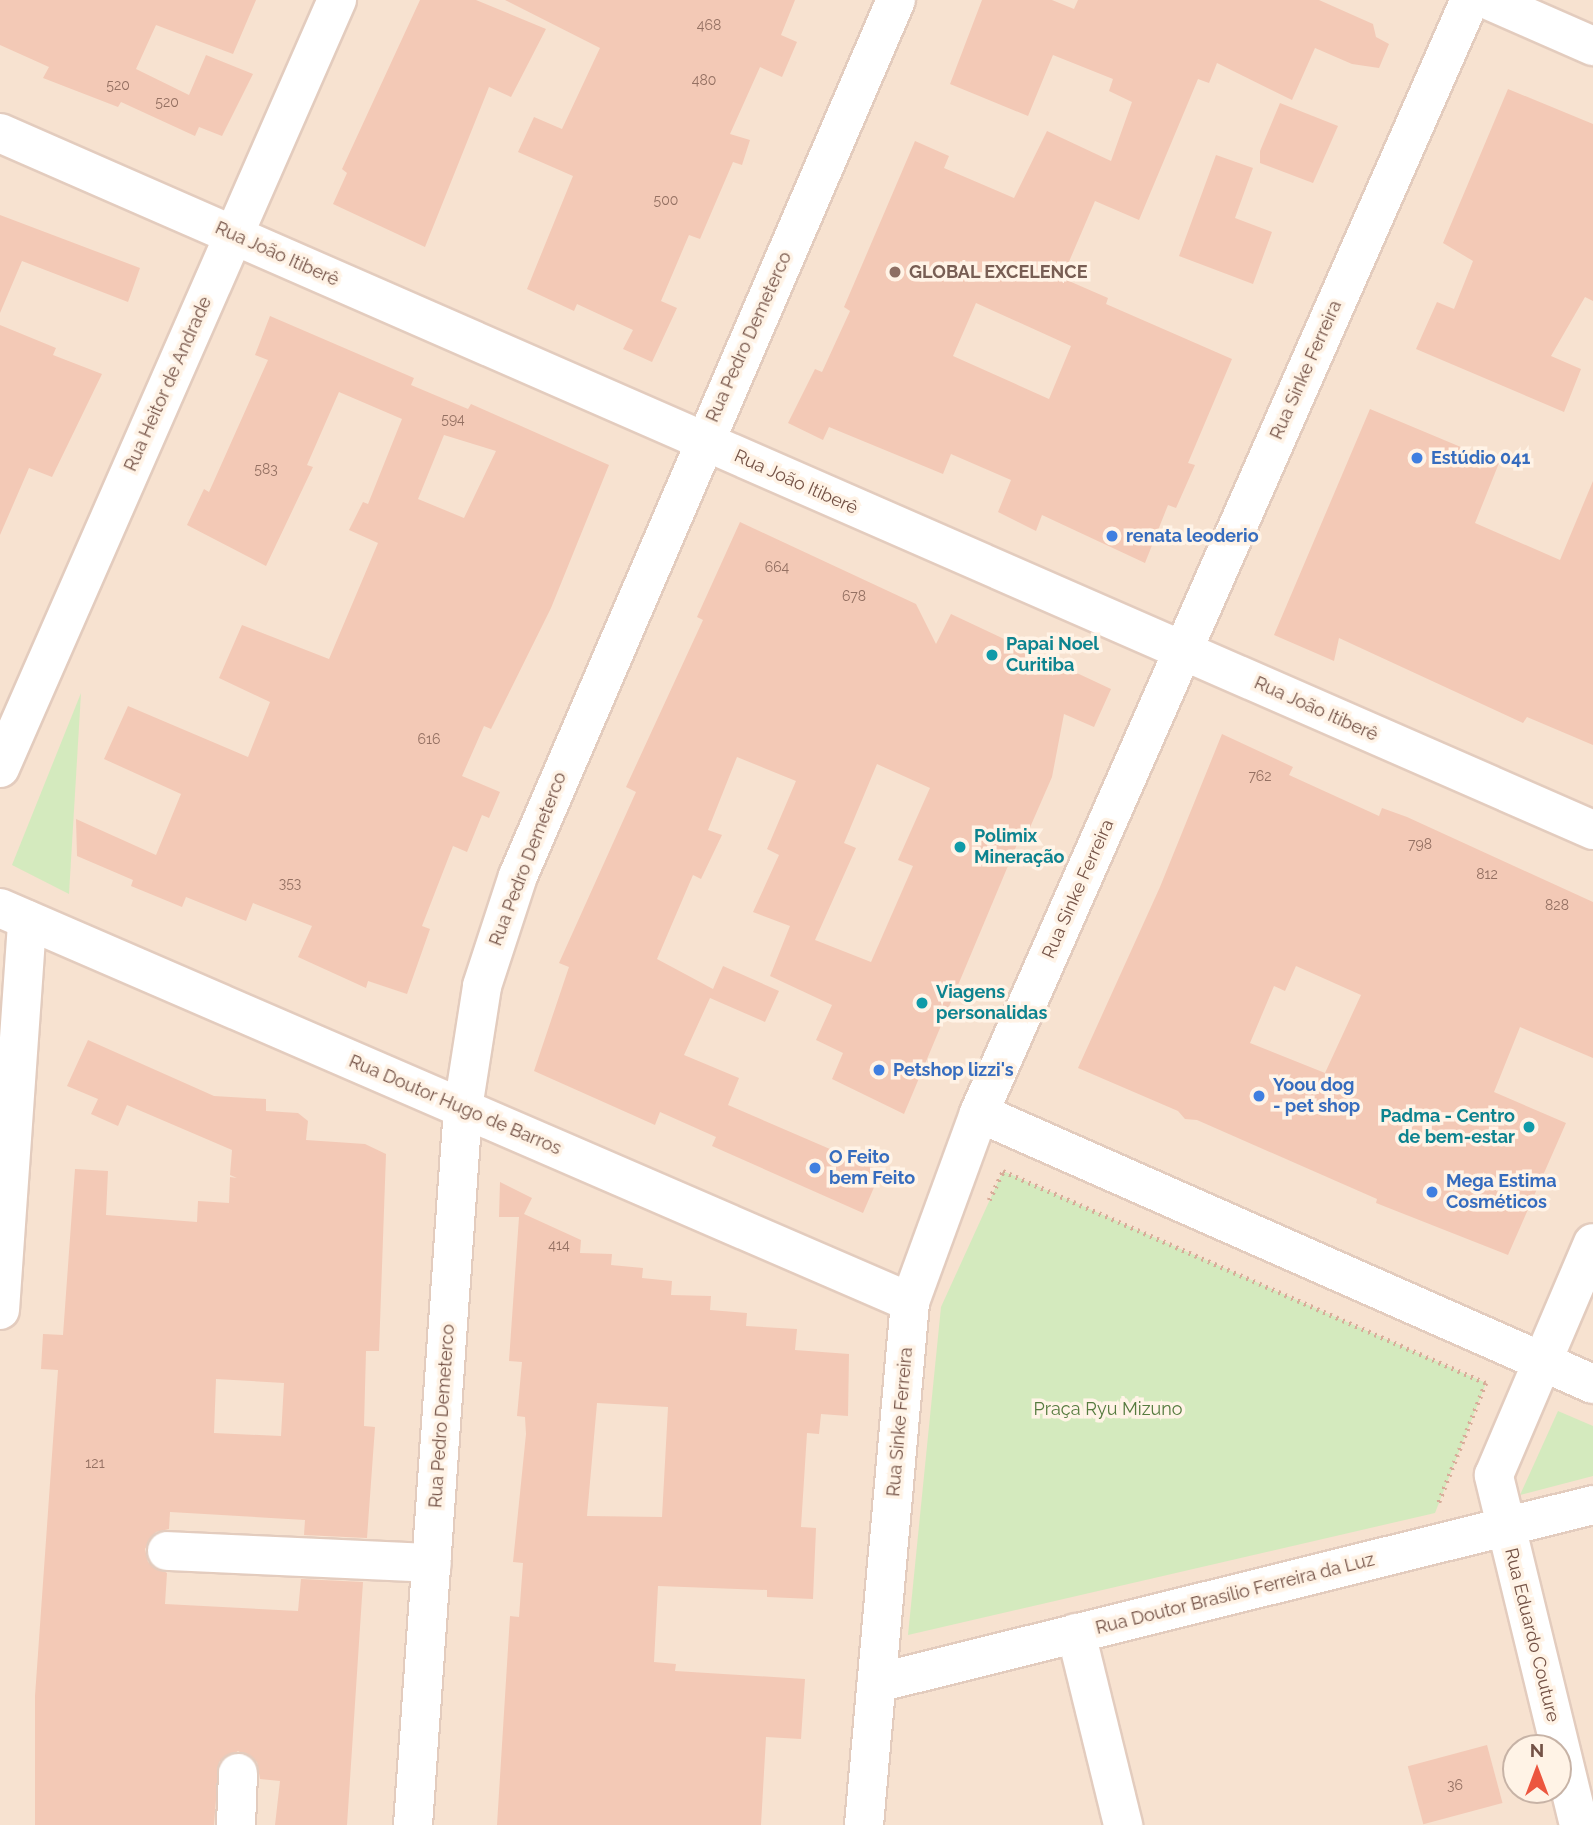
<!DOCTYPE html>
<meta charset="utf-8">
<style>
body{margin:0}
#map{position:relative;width:1593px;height:1825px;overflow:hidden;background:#fdefdf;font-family:Raleway,sans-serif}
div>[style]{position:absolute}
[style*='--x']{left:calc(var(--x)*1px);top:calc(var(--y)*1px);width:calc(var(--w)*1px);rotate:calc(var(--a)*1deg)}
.residential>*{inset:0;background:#f7e2d0}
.green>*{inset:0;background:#d4eabe}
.building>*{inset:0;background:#f3c9b6;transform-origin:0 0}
.path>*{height:4.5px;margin-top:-2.25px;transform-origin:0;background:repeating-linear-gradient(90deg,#d8ac99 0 2px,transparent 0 7px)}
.roads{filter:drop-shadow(2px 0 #e3ccbe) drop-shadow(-2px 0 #e3ccbe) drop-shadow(0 2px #e3ccbe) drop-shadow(0 -2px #e3ccbe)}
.minor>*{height:38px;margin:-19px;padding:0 19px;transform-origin:19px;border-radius:19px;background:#fff}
.dots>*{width:19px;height:19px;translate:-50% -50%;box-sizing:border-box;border:4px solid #fff3e6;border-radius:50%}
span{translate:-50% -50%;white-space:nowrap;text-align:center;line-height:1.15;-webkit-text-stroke:7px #fff3e6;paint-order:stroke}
.number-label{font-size:14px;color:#947062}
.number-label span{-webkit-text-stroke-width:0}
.street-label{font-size:18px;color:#745246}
.education-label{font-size:18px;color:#785e54;font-weight:700}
.left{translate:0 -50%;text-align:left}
.shop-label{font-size:18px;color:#366cbe;font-weight:700}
.culture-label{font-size:18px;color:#0d838f;font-weight:700}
.right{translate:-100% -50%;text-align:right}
.park-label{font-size:18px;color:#557a3e}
.north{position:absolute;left:1502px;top:1734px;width:70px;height:70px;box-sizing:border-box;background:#fff3e6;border:2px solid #c7b3a6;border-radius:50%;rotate:0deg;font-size:19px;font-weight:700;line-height:28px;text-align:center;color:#745246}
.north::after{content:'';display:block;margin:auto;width:24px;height:32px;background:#ec563f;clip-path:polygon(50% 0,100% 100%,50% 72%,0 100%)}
</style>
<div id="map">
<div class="residential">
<div style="clip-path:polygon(evenodd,0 0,1593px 0,1593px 1825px,0 1825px,0 0,1516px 1748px,1558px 1748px,1558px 1790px,1516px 1790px,1516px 1748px)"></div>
</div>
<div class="green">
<div style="clip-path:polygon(81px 693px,69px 894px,12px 865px)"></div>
<div style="clip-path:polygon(1003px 1171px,1486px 1383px,1435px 1513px,908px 1635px,941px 1307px)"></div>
<div style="clip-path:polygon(1558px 1411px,1593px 1426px,1593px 1476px,1520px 1495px)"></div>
</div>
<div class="building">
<div style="clip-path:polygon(0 0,256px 0,233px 54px,156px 25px,136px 69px,189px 95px,206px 55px,253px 74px,222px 136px,199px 127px,195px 136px,121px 102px,118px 107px,43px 78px,49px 67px,0 45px)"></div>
<div style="clip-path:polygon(420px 0,476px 0,546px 29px,511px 97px,489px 87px,425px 247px,333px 204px,347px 173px,342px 169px)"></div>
<div style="clip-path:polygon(505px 0,795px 0,781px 35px,797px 42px,782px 77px,760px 67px,730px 134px,750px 140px,742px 165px,733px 162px,700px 239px,689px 235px,661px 301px,677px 308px,652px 362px,623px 349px,633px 330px,577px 304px,574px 311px,527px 289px,573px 176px,518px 152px,534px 117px,562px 129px,600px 48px)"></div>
<div style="clip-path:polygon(evenodd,982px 0,1052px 0,1074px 9px,1078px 0,1319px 0,1373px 24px,1376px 37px,1389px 44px,1379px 68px,1352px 64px,1315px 48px,1292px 100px,1217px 63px,1209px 83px,1198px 79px,1139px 220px,1095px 201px,1062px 278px,1108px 298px,1106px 304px,1232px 359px,1188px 463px,1195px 465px,1176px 508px,1168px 505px,1145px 563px,1042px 515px,1036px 531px,998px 512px,1011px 480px,951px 454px,943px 474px,829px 427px,823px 440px,788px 423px,815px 369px,822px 372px,850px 311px,844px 307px,915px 141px,949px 156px,944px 168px,1014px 198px,1047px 131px,1111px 161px,1132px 102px,1109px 91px,1113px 79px,1053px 55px,1028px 116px,950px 84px,982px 0,976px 303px,1071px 346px,1049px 399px,953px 356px,976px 303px)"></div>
<div style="clip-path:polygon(1508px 89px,1593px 124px,1593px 301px,1585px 297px,1551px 356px,1581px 369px,1564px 412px,1416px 349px,1437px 302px,1454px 309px,1473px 261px,1443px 243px)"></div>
<div style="clip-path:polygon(1280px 103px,1338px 126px,1313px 183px,1260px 163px,1260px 151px)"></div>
<div style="clip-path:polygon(1216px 155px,1253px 168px,1235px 218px,1272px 232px,1253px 284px,1179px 256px)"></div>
<div style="clip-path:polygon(0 215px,140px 268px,128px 302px,22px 261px,0 313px)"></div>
<div style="clip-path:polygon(evenodd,270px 316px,414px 378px,411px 385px,468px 409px,471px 404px,609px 465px,551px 608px,491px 729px,484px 726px,462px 776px,500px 792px,489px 818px,482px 815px,467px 852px,453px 846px,422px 926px,430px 929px,407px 994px,368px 981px,366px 988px,298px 957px,312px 926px,253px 903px,246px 921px,186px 897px,182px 907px,131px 886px,133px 880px,77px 856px,76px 819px,156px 855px,181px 794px,104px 759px,128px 706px,248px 757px,270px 702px,219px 678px,242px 625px,329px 659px,378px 543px,349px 530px,363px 502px,368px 504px,402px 419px,339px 392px,307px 465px,313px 467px,266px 566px,187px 525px,204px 489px,209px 492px,268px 360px,255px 355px,270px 316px,444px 435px,496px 451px,464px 518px,418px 499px,444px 435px)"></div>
<div style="clip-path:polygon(0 325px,56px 348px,53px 355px,102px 374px,52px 477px,29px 468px,0 535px)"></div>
<div style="clip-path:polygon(1370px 409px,1499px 463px,1475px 523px,1560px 560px,1593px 481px,1593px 745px,1527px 717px,1523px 723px,1339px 638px,1334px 661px,1274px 635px)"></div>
<div style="clip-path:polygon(evenodd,740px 522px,916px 604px,936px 644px,951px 614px,1111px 689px,1094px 727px,1064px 714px,1052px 777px,1028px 832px,1023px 830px,904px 1114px,832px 1079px,843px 1053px,816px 1040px,832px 1005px,770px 976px,790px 926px,753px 912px,779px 855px,767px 849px,796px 781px,737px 757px,708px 830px,722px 835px,701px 879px,693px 875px,657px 959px,713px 989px,723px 966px,779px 991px,765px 1022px,710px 998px,684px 1055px,739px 1078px,728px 1105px,881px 1171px,863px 1213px,712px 1146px,716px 1137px,660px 1112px,655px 1125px,534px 1071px,569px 967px,559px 963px,636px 792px,626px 787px,703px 620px,697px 617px,740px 522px,877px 764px,930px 788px,898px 860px,913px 866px,871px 962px,815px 940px,856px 848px,844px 843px,877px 764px)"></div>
<div style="clip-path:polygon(evenodd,1222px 734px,1293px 767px,1289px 775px,1379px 816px,1382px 808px,1407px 817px,1593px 902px,1593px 1058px,1520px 1027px,1494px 1092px,1566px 1123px,1508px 1255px,1376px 1203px,1377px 1199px,1197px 1120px,1185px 1119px,1178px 1111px,1078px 1068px,1160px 887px,1222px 734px,1296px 966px,1361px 995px,1325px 1073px,1250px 1043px,1274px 986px,1285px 991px,1296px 966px)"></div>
<div style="clip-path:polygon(evenodd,88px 1040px,214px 1096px,266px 1099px,266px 1111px,298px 1113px,308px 1121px,306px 1140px,365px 1144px,386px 1154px,379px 1351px,366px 1351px,364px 1426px,375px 1427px,367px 1538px,304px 1535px,305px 1520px,170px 1512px,169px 1529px,156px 1532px,145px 1549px,148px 1562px,167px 1573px,165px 1604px,298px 1611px,301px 1579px,363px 1582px,347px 1825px,275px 1825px,280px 1781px,260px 1779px,257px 1762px,238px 1751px,219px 1762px,214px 1825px,35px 1825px,35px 1696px,58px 1370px,41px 1369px,43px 1334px,63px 1335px,75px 1169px,108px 1171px,106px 1215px,197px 1222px,198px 1201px,229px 1203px,230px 1177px,237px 1178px,230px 1175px,232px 1150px,127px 1105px,118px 1126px,91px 1114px,98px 1099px,67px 1086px,88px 1040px,216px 1379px,284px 1383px,281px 1436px,214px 1433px,216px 1379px)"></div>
<div style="clip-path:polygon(evenodd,500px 1182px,532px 1198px,524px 1214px,581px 1240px,580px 1253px,612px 1254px,611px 1265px,643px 1268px,642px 1278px,672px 1281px,671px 1295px,711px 1296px,710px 1310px,747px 1313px,746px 1326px,797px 1329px,795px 1350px,849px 1354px,848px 1416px,821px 1414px,819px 1434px,807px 1433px,801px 1527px,816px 1528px,813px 1599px,767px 1597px,767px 1590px,658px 1586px,654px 1662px,676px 1664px,675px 1671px,805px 1679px,801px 1739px,766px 1737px,761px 1825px,497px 1825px,510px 1616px,519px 1617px,523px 1563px,513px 1562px,526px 1434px,525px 1417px,517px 1416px,522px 1362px,509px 1361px,519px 1217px,499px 1217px,500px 1182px,597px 1403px,668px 1407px,662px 1517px,587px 1516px,597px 1403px)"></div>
<div style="left:1487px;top:1745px;width:60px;height:82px;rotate:75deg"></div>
</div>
<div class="path">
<div style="--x:989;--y:1200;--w:32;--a:-64"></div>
<div style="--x:1003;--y:1171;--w:527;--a:23.7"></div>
<div style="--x:1486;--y:1383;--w:131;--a:111.5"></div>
</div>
<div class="roads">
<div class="minor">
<div style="--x:1488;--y:0;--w:115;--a:23.7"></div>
<div style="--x:0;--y:133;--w:1739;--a:23.63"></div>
<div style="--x:0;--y:768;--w:839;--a:-66.31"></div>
<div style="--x:0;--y:908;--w:992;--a:23.41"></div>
<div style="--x:979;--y:1113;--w:671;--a:23.82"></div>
<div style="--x:0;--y:1310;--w:391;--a:-86"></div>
<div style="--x:167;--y:1551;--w:265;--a:2.6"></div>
<div style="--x:1076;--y:1633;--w:198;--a:76.2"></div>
<div style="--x:877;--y:1683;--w:738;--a:-13.96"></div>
<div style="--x:236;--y:1825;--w:52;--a:-87.8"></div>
<div style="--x:413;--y:1825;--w:719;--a:-86.01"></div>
<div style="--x:463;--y:1108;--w:123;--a:-81.1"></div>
<div style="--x:482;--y:986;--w:116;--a:-71.9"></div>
<div style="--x:518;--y:876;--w:954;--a:-66.66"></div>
<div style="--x:864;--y:1825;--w:525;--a:-84.97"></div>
<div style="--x:910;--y:1302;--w:201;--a:-69.9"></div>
<div style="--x:979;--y:1113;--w:1216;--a:-66.2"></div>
<div style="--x:1579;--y:1825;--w:360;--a:-103.7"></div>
<div style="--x:1494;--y:1475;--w:252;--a:-66.9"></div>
</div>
</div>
<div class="dots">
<div style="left:895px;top:272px;background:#8d6e63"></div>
<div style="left:1417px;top:458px;background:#3f7fe0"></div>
<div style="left:1112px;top:536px;background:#3f7fe0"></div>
<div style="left:992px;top:655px;background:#0f9aa8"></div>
<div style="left:960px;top:847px;background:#0f9aa8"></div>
<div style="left:922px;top:1003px;background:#0f9aa8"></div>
<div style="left:879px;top:1070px;background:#3f7fe0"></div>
<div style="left:1259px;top:1096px;background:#3f7fe0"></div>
<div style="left:1529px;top:1127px;background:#0f9aa8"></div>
<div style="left:815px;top:1168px;background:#3f7fe0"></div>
<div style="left:1432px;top:1192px;background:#3f7fe0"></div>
</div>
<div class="number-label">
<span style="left:709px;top:25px">468</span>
<span style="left:704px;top:80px">480</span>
<span style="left:118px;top:85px">520</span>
<span style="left:167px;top:102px">520</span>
<span style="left:666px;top:200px">500</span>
<span style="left:453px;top:419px">594</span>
<span style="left:266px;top:469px">583</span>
<span style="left:777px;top:567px">664</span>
<span style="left:854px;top:596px">678</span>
<span style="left:429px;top:739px">616</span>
<span style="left:1260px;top:776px">762</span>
<span style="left:1420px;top:844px">798</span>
<span style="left:1487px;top:874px">812</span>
<span style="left:290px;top:883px">353</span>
<span style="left:1557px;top:905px">828</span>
<span style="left:559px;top:1245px">414</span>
<span style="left:95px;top:1463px">121</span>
<span style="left:1455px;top:1785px">36</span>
</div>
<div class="street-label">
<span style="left:277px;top:254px;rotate:24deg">Rua João Itiberê</span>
<span style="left:749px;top:337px;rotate:-66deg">Rua Pedro Demeterco</span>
<span style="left:1306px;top:370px;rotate:-66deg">Rua Sinke Ferreira</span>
<span style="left:168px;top:384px;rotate:-66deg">Rua Heitor de Andrade</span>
<span style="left:796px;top:482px;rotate:24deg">Rua João Itiberê</span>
<span style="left:1316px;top:709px;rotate:24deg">Rua João Itiberê</span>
<span style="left:528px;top:859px;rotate:-69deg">Rua Pedro Demeterco</span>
<span style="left:1078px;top:889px;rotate:-66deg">Rua Sinke Ferreira</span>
<span style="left:455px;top:1105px;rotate:23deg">Rua Doutor Hugo de Barros</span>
<span style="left:442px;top:1416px;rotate:-86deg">Rua Pedro Demeterco</span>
<span style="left:900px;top:1422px;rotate:-85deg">Rua Sinke Ferreira</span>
<span style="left:1235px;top:1594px;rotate:-14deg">Rua Doutor Brasílio Ferreira da Luz</span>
<span style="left:1532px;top:1635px;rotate:76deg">Rua Eduardo Couture</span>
</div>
<div class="education-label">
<span class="left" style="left:909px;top:272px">GLOBAL EXCELENCE</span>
</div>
<div class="shop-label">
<span class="left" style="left:1431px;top:458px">Estúdio 041</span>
<span class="left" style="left:1126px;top:536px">renata leoderio</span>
<span class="left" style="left:893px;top:1070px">Petshop lizzi's</span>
<span class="left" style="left:1273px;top:1096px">Yoou dog<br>- pet shop</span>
<span class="left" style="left:829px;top:1168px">O Feito<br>bem Feito</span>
<span class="left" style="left:1446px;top:1192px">Mega Estima<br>Cosméticos</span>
</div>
<div class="culture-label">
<span class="left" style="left:1006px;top:655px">Papai Noel<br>Curitiba</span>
<span class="left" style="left:974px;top:847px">Polimix<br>Mineração</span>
<span class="left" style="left:936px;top:1003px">Viagens<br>personalidas</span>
<span class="right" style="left:1515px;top:1127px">Padma - Centro<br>de bem-estar</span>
</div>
<div class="park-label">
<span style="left:1108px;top:1409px">Praça Ryu Mizuno</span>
</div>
<div class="north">N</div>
</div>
